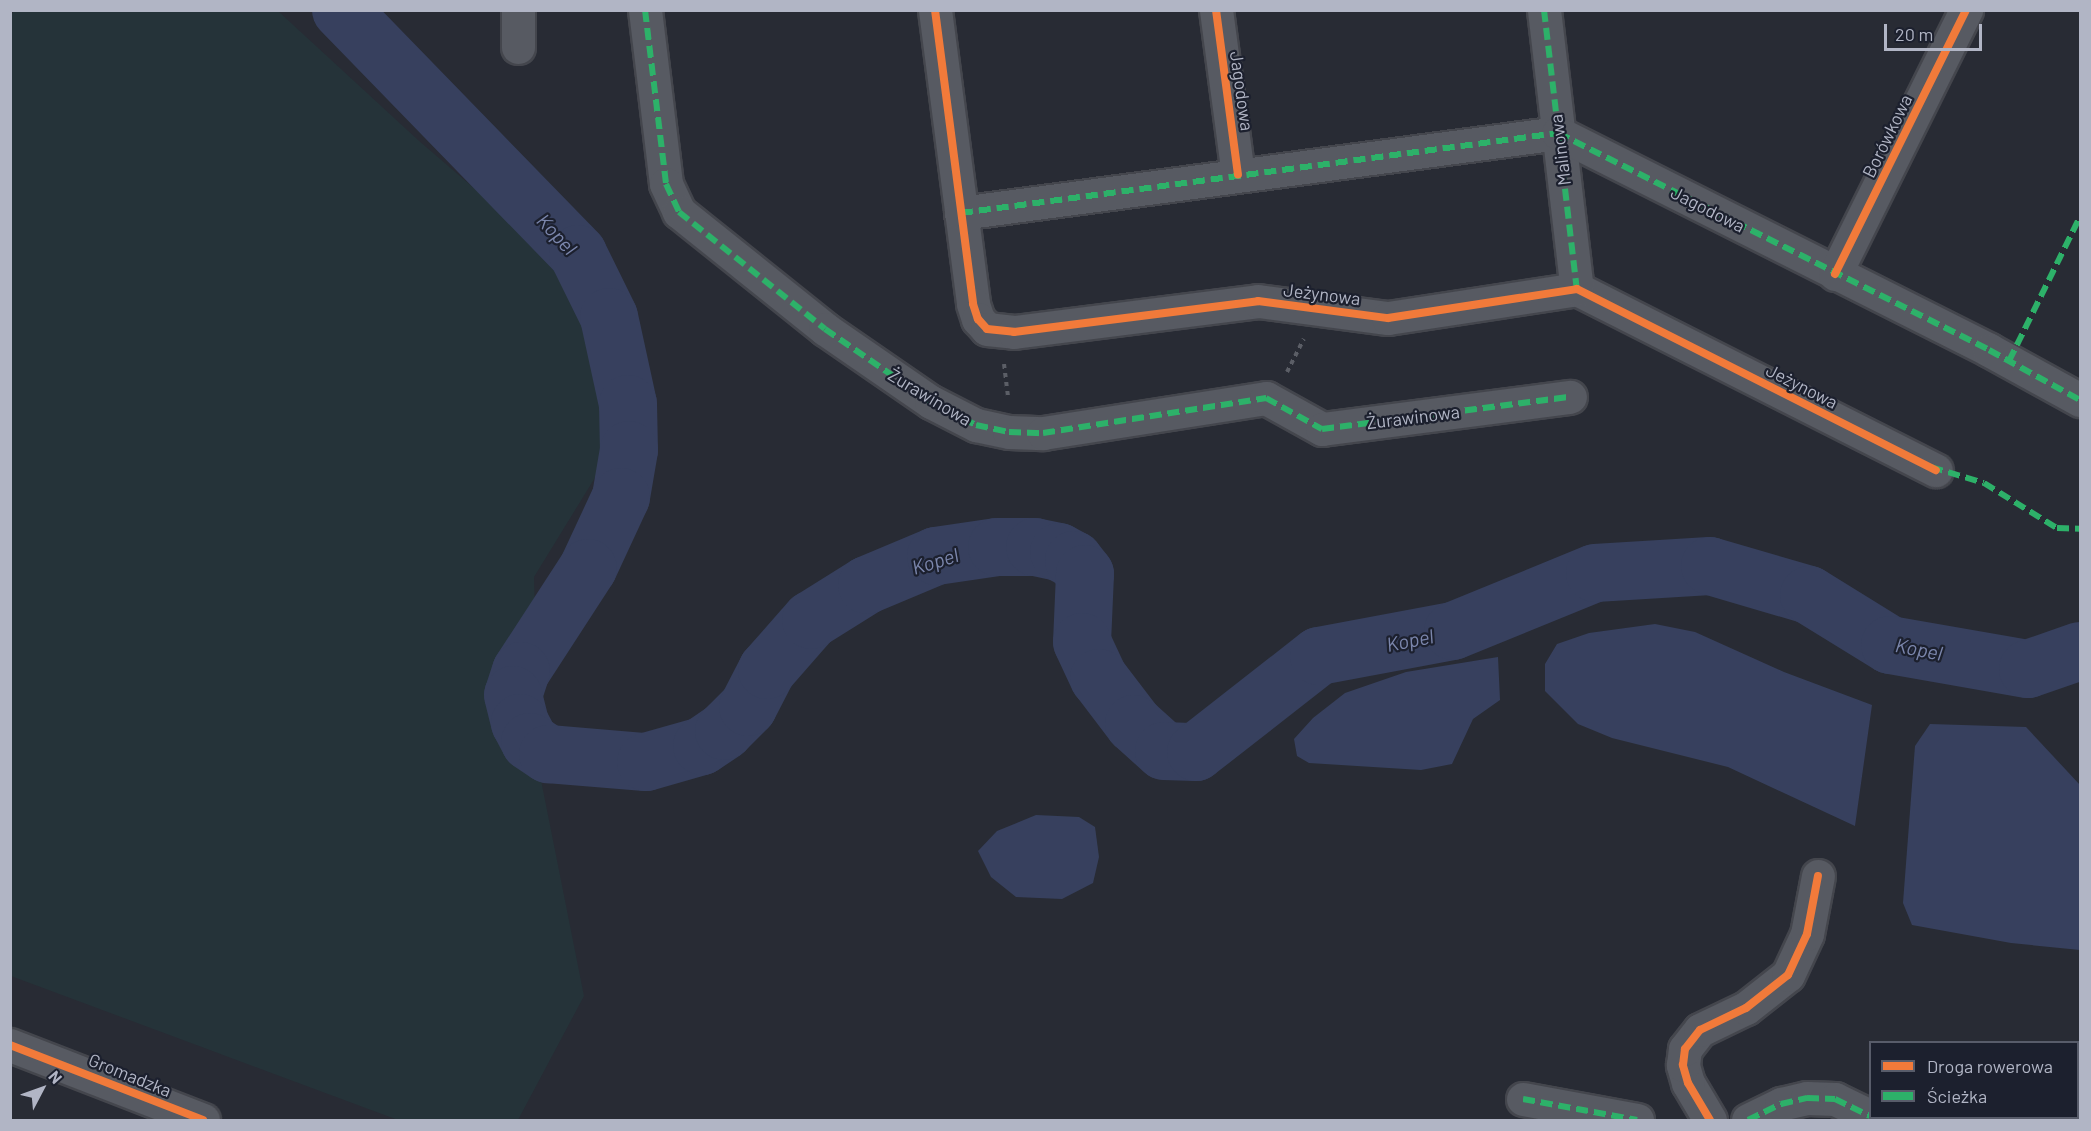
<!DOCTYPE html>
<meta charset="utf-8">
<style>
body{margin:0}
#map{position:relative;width:2091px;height:1131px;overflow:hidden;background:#282b34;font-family:Barlow,sans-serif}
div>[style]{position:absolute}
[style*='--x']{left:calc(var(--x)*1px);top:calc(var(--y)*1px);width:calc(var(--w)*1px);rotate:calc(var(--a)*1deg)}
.green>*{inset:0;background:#253339}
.water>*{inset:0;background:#37405e}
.river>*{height:58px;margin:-29px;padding:0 29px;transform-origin:29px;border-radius:29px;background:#37405e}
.path>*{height:4px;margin-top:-2px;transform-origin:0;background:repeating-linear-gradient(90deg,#5b5e66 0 4.5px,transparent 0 9px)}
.roads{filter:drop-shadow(2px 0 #44464d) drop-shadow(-2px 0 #44464d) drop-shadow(0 2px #44464d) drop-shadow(0 -2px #44464d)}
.minor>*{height:33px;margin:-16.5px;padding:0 16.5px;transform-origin:16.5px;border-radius:16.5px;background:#575a62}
.quiet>*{height:6px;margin-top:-3px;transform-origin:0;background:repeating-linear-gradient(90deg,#2db169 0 12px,transparent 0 18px)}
.cycleway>*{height:8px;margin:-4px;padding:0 4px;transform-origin:4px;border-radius:4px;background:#f17a3a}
span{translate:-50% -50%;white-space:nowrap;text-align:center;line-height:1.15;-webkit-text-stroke:4.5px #1c202e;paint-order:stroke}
.street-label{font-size:18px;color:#b1b5c5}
.water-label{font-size:20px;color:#7b86ac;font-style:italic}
.frame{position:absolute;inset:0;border:12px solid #b1b5c5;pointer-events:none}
.legend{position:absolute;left:1869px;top:1041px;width:210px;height:78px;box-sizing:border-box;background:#1c202e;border:2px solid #585c6a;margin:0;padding:8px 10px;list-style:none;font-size:18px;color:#b1b5c5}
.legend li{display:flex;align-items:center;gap:12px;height:30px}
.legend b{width:30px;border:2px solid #585c6a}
.north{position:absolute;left:12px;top:1059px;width:60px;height:60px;-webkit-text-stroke:4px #1c202e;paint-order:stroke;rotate:49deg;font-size:16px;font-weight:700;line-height:24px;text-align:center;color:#b1b5c5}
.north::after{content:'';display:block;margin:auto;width:21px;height:27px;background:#b1b5c5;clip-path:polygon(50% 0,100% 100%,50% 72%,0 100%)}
.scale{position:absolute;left:1884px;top:24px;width:98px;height:27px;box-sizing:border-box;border:3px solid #b1b5c5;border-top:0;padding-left:8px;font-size:18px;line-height:21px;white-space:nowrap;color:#b1b5c5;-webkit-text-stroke:4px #1c202e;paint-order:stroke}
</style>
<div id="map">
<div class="green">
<div style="clip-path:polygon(15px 10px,278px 11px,418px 140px,578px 278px,623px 432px,534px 577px,539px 770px,584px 996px,518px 1120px,398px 1120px,11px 976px,10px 16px)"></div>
</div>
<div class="water">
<div style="clip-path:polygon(1655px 624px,1695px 632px,1784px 672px,1872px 705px,1855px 826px,1728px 767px,1612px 738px,1578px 724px,1545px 691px,1545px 664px,1557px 644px,1589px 633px)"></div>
<div style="clip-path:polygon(1498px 657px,1500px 700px,1473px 719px,1452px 764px,1421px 770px,1309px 763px,1297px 756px,1294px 739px,1313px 718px,1345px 693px,1406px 672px)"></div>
<div style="clip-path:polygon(1930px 724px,2026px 727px,2080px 785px,2080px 950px,2011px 943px,1912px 925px,1903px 903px,1915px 746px)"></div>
<div style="clip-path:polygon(1036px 815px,1079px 817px,1095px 827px,1099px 857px,1093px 883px,1062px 899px,1016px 897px,991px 877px,978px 851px,997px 831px)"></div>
</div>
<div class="river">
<div style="--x:341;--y:10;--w:340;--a:45.8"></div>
<div style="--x:578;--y:254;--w:70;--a:63.8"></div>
<div style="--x:609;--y:317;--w:89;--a:77.7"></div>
<div style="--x:628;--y:404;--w:46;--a:88.8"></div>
<div style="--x:629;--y:450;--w:48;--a:99.7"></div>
<div style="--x:621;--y:497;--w:78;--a:114.9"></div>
<div style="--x:588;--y:568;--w:123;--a:123"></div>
<div style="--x:521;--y:671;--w:25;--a:108"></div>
<div style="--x:513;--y:695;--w:29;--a:76"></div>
<div style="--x:520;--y:723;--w:21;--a:62"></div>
<div style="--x:530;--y:742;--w:22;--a:34"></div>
<div style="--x:548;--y:754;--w:98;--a:4.7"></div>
<div style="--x:646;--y:762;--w:58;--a:-15.9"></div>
<div style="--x:702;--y:746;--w:27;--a:-34"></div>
<div style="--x:724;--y:731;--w:34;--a:-45"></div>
<div style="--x:748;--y:707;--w:42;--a:-62.8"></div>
<div style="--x:767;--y:670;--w:67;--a:-48.7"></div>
<div style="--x:811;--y:620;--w:66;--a:-32"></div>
<div style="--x:867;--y:585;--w:75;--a:-22.8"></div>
<div style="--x:936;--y:556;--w:62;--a:-8.4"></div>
<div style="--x:997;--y:547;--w:38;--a:0"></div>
<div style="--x:1035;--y:547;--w:25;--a:12"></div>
<div style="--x:1059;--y:552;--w:17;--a:28"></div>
<div style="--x:1074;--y:560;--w:18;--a:52"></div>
<div style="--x:1085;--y:574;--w:68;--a:92.5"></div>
<div style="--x:1082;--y:642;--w:40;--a:65"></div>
<div style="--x:1099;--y:678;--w:58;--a:52.7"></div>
<div style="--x:1134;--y:724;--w:40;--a:42"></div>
<div style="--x:1164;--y:751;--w:32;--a:2"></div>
<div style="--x:1196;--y:752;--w:156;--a:-38"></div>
<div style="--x:1319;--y:656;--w:136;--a:-10.6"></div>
<div style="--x:1453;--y:631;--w:153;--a:-22.2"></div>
<div style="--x:1595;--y:573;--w:115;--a:-3.5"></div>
<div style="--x:1710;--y:566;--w:103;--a:16.3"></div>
<div style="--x:1809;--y:595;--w:95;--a:31.7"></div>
<div style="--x:1890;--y:645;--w:140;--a:9.9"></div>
<div style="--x:2028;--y:669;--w:55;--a:-19.1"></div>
</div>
<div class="path">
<div style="--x:1004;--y:364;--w:34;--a:83"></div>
<div style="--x:1287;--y:372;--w:37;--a:-63"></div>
</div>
<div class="roads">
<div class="minor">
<div style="--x:518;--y:10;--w:37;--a:90"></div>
<div style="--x:645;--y:10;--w:175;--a:83.1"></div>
<div style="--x:666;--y:184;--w:31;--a:65"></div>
<div style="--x:679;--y:212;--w:187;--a:38.7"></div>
<div style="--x:825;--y:329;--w:129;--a:34.6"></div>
<div style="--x:931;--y:402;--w:51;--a:27.1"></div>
<div style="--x:976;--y:425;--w:34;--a:12"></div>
<div style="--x:1009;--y:432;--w:34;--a:2"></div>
<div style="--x:1043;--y:433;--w:226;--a:-8.9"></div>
<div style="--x:1266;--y:398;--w:64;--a:29"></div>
<div style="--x:1322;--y:429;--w:250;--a:-7.4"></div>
<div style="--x:935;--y:10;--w:296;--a:82.6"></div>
<div style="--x:973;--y:304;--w:16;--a:72"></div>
<div style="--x:978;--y:319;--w:13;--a:48"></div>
<div style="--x:987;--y:329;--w:27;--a:6"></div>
<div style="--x:1014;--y:332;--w:246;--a:-7.2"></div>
<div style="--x:1258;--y:301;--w:131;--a:7.5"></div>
<div style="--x:1388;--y:318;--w:191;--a:-8.7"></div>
<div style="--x:1577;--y:289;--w:402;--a:26.8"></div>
<div style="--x:1216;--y:10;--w:166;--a:82.4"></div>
<div style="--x:1544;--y:10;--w:281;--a:83.3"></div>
<div style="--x:961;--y:213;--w:602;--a:-7.63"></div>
<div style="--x:1558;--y:133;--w:483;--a:26.7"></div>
<div style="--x:1989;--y:350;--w:104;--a:28.8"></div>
<div style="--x:1835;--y:274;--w:295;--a:-63.6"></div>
<div style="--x:10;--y:1045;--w:207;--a:21.2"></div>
<div style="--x:1523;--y:1099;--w:116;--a:10.4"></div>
<div style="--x:1710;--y:1120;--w:43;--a:-120.7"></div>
<div style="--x:1688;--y:1083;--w:19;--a:-106"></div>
<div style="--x:1683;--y:1065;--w:16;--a:-83"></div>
<div style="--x:1685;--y:1049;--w:24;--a:-52"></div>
<div style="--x:1700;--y:1030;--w:51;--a:-25.6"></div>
<div style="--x:1746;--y:1008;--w:53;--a:-38.2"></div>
<div style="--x:1788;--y:975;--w:45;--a:-65.1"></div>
<div style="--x:1807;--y:934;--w:59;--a:-79.3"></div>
<div style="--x:1748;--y:1120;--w:37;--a:-26"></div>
<div style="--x:1781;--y:1104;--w:27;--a:-13"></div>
<div style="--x:1807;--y:1098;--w:28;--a:2"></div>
<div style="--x:1835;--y:1099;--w:39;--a:26"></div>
</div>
</div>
<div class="quiet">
<div style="--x:645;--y:10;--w:175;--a:83.1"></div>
<div style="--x:666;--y:184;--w:31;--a:65"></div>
<div style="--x:679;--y:212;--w:187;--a:38.7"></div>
<div style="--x:825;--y:329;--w:129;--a:34.6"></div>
<div style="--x:931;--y:402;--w:51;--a:27.1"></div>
<div style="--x:976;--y:425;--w:34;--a:12"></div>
<div style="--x:1009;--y:432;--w:34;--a:2"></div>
<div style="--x:1043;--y:433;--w:226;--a:-8.9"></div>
<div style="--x:1266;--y:398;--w:64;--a:29"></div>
<div style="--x:1322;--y:429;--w:250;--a:-7.4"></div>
<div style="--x:1544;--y:10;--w:281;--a:83.3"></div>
<div style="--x:961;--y:213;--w:602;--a:-7.63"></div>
<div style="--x:1558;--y:133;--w:483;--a:26.7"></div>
<div style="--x:1989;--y:350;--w:104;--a:28.8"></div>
<div style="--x:2009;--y:361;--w:161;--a:-63.8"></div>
<div style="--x:1931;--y:467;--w:55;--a:16.8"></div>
<div style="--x:1984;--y:483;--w:86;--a:31.7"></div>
<div style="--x:2057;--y:528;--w:23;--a:2"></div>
<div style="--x:1523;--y:1099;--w:116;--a:10.4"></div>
<div style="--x:1748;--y:1120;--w:37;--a:-26"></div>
<div style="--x:1781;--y:1104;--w:27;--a:-13"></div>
<div style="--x:1807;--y:1098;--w:28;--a:2"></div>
<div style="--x:1835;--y:1099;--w:39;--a:26"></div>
</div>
<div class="cycleway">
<div style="--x:935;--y:10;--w:296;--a:82.6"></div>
<div style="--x:973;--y:304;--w:16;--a:72"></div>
<div style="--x:978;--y:319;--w:13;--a:48"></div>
<div style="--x:987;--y:329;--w:27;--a:6"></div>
<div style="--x:1014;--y:332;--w:246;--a:-7.2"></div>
<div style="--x:1258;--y:301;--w:131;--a:7.5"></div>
<div style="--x:1388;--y:318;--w:191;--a:-8.7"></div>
<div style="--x:1577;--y:289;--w:402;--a:26.8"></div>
<div style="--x:1216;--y:10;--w:166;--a:82.4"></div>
<div style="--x:1835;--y:274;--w:295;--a:-63.6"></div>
<div style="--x:10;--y:1045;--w:207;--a:21.2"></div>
<div style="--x:1710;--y:1120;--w:43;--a:-120.7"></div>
<div style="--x:1688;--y:1083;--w:19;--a:-106"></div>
<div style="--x:1683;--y:1065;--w:16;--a:-83"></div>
<div style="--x:1685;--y:1049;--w:24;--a:-52"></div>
<div style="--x:1700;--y:1030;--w:51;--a:-25.6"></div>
<div style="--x:1746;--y:1008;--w:53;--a:-38.2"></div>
<div style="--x:1788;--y:975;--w:45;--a:-65.1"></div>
<div style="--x:1807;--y:934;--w:59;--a:-79.3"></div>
</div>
<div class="street-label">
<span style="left:1242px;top:91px;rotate:82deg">Jagodowa</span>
<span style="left:1887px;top:136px;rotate:-64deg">Borówkowa</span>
<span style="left:1560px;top:150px;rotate:-97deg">Malinowa</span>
<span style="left:1708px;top:209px;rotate:27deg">Jagodowa</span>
<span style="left:1322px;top:294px;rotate:7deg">Jeżynowa</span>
<span style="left:1802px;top:386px;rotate:27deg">Jeżynowa</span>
<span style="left:930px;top:397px;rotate:31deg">Żurawinowa</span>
<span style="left:1413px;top:417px;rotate:-7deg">Żurawinowa</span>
<span style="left:130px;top:1075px;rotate:22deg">Gromadzka</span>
</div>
<div class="water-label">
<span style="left:557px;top:234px;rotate:47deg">Kopel</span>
<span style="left:935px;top:561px;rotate:-17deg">Kopel</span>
<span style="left:1410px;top:640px;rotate:-11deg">Kopel</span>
<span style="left:1919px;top:649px;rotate:11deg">Kopel</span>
</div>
<div class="frame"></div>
<ul class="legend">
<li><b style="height:8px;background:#f17a3a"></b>Droga rowerowa</li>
<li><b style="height:8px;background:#2db169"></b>Ścieżka</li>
</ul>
<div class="north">N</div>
<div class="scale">20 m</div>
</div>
